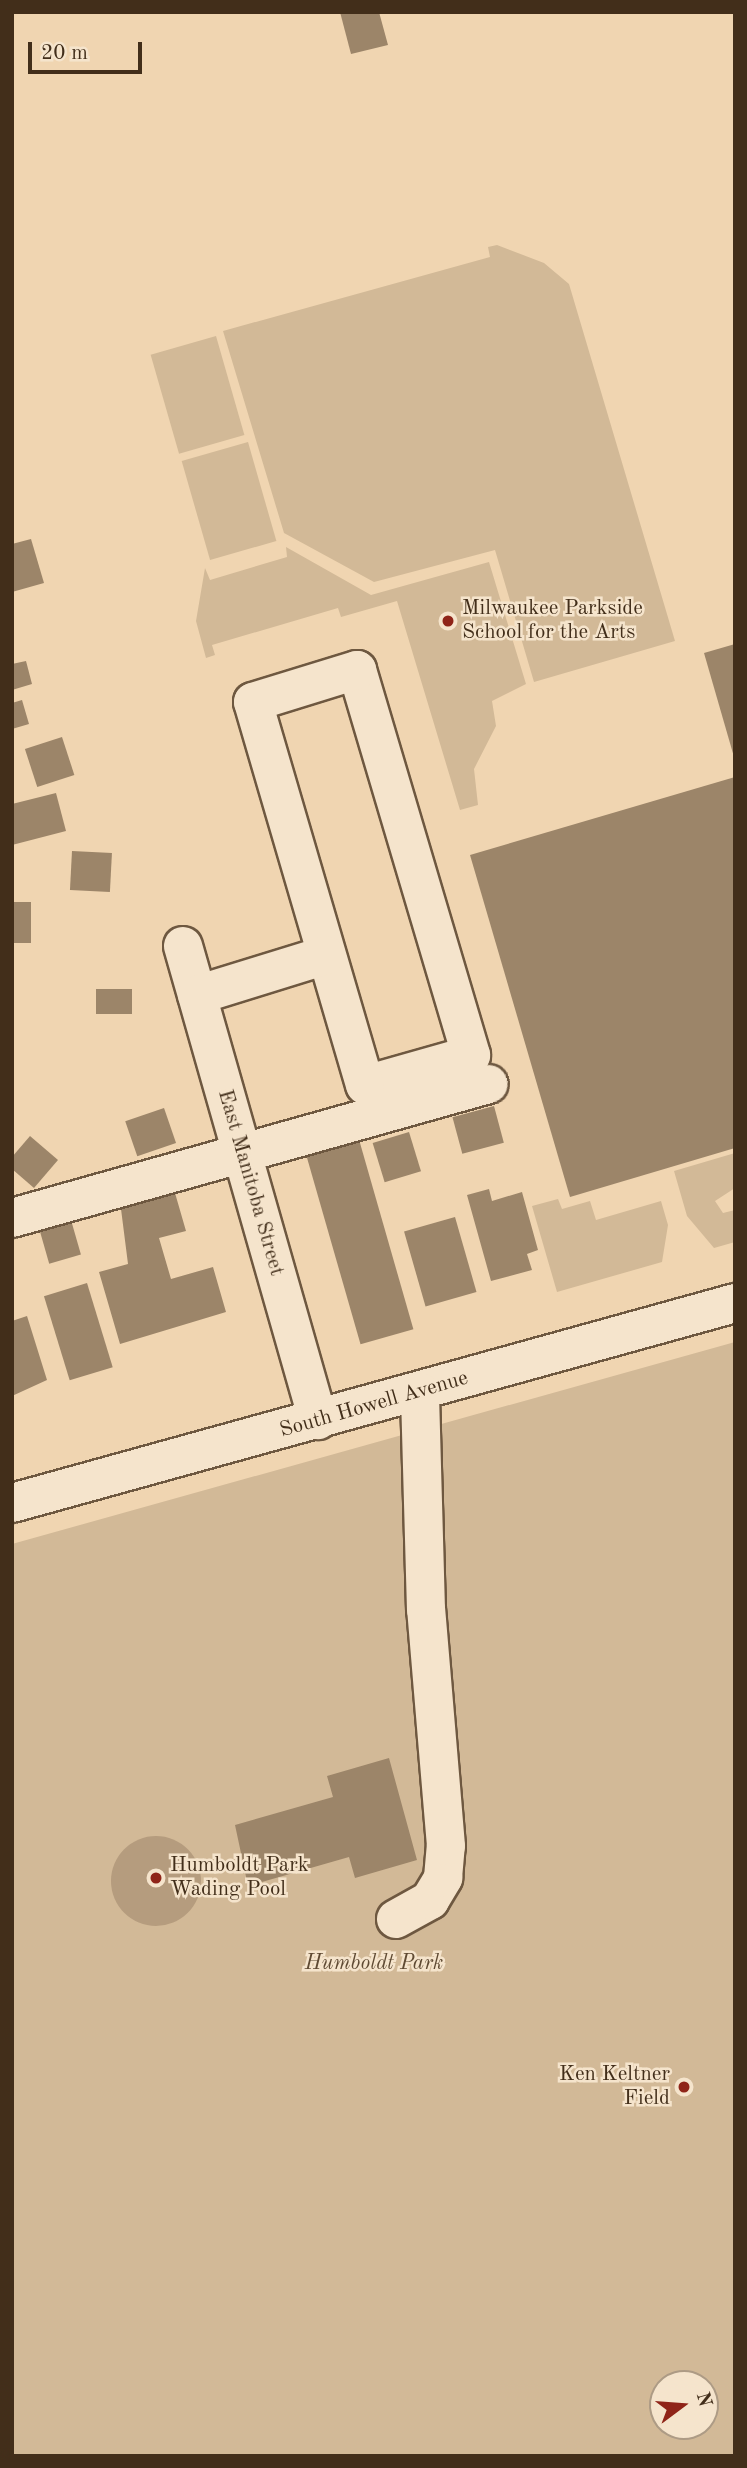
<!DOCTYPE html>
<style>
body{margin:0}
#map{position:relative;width:747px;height:2468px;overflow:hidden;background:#f0d5b1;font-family:"Old Standard TT",serif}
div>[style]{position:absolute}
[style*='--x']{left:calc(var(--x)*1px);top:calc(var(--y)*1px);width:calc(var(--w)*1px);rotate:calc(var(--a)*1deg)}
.green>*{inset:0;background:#d2b997;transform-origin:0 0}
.water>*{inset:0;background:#b59c7e}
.round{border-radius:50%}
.building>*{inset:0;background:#9c8569;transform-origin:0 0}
.roads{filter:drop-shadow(2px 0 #6e5840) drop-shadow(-2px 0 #6e5840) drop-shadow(0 2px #6e5840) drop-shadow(0 -2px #6e5840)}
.minor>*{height:38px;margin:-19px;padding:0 19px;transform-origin:19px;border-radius:19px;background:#f5e4cc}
.dots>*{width:19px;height:19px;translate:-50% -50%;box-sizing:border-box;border:4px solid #f5e4cc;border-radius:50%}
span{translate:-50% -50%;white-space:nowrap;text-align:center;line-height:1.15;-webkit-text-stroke:5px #f5e4cc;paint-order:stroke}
.poi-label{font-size:21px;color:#422e1a}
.left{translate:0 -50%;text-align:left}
.right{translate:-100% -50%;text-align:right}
.street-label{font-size:21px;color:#422e1a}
.park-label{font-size:21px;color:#5f4a33;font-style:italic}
.frame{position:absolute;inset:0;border:14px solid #422e1a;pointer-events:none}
.north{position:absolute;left:649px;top:2370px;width:70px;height:70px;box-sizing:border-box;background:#f5e4cc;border:2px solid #ad9b85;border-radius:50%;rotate:74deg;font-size:19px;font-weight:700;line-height:28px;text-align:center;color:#422e1a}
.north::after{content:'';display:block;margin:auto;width:24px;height:32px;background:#8f2418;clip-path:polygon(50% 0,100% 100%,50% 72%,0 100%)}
.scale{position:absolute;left:28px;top:42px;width:114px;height:32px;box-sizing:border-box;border:4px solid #422e1a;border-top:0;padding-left:9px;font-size:21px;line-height:24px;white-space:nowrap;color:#422e1a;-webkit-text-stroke:5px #f5e4cc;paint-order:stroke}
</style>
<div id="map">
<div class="green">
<div style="clip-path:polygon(497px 245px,544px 263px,569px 284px,675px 641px,534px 682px,495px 550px,374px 582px,284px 533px,223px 331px,490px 257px,488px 247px)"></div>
<div style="left:216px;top:336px;width:103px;height:68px;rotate:74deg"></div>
<div style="left:248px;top:442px;width:103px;height:69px;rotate:74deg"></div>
<div style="clip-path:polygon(286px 547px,371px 595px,489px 562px,526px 684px,492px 701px,496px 726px,474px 769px,478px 805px,460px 810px,397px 601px,341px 617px,338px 608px,212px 645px,215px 655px,206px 658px,196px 621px,205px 568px,210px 580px,287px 557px)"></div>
<div style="clip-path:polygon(735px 1153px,735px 1188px,715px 1201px,723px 1213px,735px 1210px,735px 1242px,714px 1248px,687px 1216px,674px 1171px)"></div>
<div style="clip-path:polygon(558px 1199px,562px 1209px,590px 1201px,596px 1220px,661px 1201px,668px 1225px,662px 1262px,557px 1292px,532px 1206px)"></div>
<div style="clip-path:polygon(evenodd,735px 1342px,735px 2456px,12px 2456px,12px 1544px,735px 1342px,663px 2384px,705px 2384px,705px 2426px,663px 2426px,663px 2384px)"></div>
</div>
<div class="water">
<div class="round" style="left:111px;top:1836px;width:90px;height:90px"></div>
</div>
<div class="building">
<div style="clip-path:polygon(340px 12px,379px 12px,388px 45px,351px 54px)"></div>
<div style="clip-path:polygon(31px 539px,44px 583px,12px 592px,12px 544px)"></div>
<div style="clip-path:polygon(735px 644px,735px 757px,734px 757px,704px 653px)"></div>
<div style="clip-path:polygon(26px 661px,32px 684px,12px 690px,12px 664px)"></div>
<div style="clip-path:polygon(22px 700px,29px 724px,12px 729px,12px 703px)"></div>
<div style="left:62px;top:737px;width:40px;height:39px;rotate:72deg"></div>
<div style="clip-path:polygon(735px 777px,735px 1148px,570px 1197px,470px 855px)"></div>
<div style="clip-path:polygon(56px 793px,66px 831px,12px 845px,12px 804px)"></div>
<div style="left:72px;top:851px;width:40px;height:39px;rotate:3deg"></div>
<div style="left:12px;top:902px;width:19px;height:41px"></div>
<div style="left:96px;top:989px;width:36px;height:25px"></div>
<div style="left:494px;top:1106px;width:38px;height:43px;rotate:75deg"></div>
<div style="left:164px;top:1108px;width:37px;height:41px;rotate:71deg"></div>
<div style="left:409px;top:1132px;width:41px;height:38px;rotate:73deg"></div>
<div style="clip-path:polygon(30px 1136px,58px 1160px,34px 1188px,12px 1169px,12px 1157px)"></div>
<div style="left:358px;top:1136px;width:201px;height:55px;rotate:74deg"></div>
<div style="clip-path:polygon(489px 1189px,492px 1201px,522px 1192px,538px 1250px,527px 1254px,532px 1270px,491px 1281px,467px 1195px)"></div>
<div style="clip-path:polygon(175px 1193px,186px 1231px,159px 1238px,171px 1279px,213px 1267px,226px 1312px,120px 1344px,99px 1272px,128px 1264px,121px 1209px)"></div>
<div style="left:455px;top:1217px;width:78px;height:53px;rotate:74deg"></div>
<div style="left:71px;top:1220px;width:36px;height:33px;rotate:74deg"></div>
<div style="left:87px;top:1283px;width:88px;height:45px;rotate:73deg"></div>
<div style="clip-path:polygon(27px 1316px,47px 1380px,12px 1396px,12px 1321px)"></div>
<div style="clip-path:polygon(389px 1758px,417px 1860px,355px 1878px,349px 1857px,248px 1886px,235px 1825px,333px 1797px,327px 1776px)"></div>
</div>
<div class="roads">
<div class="minor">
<div style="--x:357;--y:670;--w:402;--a:73.5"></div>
<div style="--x:471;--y:1055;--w:110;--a:164.2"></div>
<div style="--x:365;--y:1085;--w:399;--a:-106.3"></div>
<div style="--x:253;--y:702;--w:109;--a:-17.1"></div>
<div style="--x:183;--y:946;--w:493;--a:74.1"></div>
<div style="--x:197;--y:995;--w:135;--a:-17.2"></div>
<div style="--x:12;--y:1218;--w:495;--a:-15.7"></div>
<div style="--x:12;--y:1503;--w:750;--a:-15.46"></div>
<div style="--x:396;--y:1919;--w:39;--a:-29"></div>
<div style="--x:430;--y:1900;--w:26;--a:-59"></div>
<div style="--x:443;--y:1878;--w:32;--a:-85"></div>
<div style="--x:446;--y:1846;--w:237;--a:-94.8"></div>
<div style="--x:426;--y:1610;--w:218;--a:-91.6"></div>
</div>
</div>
<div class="dots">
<div style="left:448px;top:621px;background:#8f2418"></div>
<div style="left:156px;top:1878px;background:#8f2418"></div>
<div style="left:684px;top:2087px;background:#8f2418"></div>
</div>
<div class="poi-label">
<span class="left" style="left:462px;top:621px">Milwaukee Parkside<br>School for the Arts</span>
<span class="left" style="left:170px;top:1878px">Humboldt Park<br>Wading Pool</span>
<span class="right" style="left:670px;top:2087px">Ken Keltner<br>Field</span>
</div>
<div class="street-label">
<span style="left:250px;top:1183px;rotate:74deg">East Manitoba Street</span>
<span style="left:374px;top:1405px;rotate:-16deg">South Howell Avenue</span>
</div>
<div class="park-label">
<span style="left:374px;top:1964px">Humboldt Park</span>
</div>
<div class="frame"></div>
<div class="north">N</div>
<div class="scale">20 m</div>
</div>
